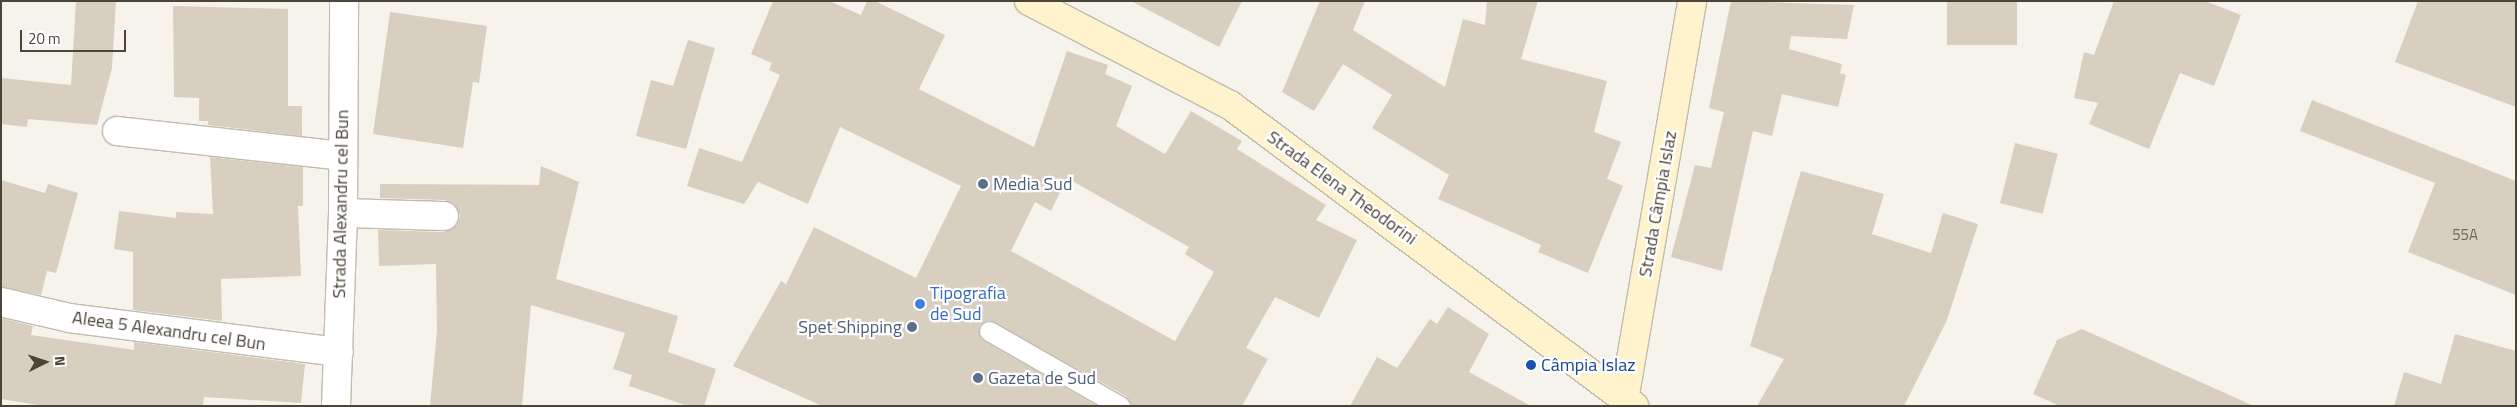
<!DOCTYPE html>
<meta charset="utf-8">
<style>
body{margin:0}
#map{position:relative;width:2517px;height:407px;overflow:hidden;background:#f6f3ec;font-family:"Titillium Web",sans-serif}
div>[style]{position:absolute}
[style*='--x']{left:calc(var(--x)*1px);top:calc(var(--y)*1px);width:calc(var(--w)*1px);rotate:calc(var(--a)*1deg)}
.building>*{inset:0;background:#d8cfc1;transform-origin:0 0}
.roads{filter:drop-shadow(1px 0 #c2bbae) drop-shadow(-1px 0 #c2bbae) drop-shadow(0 1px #c2bbae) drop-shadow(0 -1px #c2bbae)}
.lane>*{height:19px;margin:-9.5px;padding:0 9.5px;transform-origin:9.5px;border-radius:9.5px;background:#fff}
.street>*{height:28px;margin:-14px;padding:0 14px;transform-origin:14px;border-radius:14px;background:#fff}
.secondary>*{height:28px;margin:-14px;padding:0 14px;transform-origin:14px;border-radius:14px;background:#fff3cd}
.dots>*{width:14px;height:14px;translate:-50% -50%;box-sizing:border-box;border:2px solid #fff;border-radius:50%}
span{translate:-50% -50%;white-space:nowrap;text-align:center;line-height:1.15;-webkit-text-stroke:4.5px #fff;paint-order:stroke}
.number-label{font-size:15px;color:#6e675b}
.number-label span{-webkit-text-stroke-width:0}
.service-label{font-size:18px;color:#4e5e75}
.left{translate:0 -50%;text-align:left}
.right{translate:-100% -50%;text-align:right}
.street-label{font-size:18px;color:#4b4439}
.shop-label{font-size:18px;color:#366cbe}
.transit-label{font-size:18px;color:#164399}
.frame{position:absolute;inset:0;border:2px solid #4b4439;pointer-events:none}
.north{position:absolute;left:20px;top:337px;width:50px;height:50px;-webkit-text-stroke:4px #fff;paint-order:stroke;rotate:86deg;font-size:14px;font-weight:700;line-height:20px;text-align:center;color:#4b4439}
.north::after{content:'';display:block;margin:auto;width:18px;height:22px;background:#4b4439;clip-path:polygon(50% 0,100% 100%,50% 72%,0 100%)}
.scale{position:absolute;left:20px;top:30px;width:106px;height:22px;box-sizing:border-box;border:2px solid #4b4439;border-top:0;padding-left:6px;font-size:15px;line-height:18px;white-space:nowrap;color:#4b4439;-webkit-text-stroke:4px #fff;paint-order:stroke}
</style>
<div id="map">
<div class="building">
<div style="clip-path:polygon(76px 1px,116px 1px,112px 68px,97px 125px,28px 119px,27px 127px,1px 124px,1px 78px,71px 85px)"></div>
<div style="clip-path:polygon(evenodd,773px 1px,829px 1px,861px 15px,867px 1px,875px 1px,945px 35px,919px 89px,1034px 147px,1067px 51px,1108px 65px,1105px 74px,1132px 86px,1116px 126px,1165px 154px,1191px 111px,1242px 141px,1237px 149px,1326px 205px,1316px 220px,1357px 240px,1319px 318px,1275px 297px,1246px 348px,1268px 359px,1242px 406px,1131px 406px,1126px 396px,989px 320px,979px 326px,983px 340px,1097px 406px,822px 406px,733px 366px,781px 281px,786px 284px,814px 227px,916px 278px,961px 186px,840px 127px,808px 204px,758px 182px,744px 204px,687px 186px,699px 148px,742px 162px,780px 75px,769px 70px,772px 63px,751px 54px,773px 1px,1067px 178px,1189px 247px,1185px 254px,1214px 272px,1175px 341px,1011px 251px,1035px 202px,1051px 211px,1067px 178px)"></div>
<div style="clip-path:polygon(1131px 1px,1242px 1px,1219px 47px)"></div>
<div style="clip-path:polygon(1320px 1px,1365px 1px,1353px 30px,1445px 87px,1463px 19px,1485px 25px,1487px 1px,1538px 1px,1521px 59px,1607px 81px,1594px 132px,1621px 142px,1607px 179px,1623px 186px,1588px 273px,1538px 252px,1541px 245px,1438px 199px,1449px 175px,1372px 128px,1392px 95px,1343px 64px,1314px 111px,1282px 92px)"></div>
<div style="clip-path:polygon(1731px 1px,1854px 5px,1847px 39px,1791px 36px,1789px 49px,1842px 64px,1840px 73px,1846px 75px,1838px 107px,1782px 94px,1772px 136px,1753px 131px,1722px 271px,1671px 257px,1695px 165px,1711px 168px,1724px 112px,1709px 108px)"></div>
<div style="left:1947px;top:1px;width:70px;height:44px"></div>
<div style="clip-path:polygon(2114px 1px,2205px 1px,2241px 15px,2214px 86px,2180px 73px,2149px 149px,2089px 124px,2098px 103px,2074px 98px,2084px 52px,2094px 55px)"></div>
<div style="clip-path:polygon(2418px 1px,2516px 1px,2516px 107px,2395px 62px)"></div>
<div style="clip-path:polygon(173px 6px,288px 9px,288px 106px,302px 106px,302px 136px,208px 125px,208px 121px,199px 121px,199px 98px,174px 97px)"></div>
<div style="clip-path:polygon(390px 12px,487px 26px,479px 83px,473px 82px,463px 148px,373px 134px)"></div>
<div style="clip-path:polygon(688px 40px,715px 48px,686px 149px,636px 136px,651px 80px,673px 86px)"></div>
<div style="clip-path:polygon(2312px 100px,2516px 181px,2516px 295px,2408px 252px,2435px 183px,2300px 131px)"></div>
<div style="left:2015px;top:143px;width:44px;height:62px;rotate:14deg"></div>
<div style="clip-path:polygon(210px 157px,303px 167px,303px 206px,298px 206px,301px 276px,221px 279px,222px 321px,133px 310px,133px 252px,114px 249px,119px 211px,176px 218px,176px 212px,213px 214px)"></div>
<div style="clip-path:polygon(541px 166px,579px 182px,556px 279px,678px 316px,668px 352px,716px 369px,704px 406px,688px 406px,629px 386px,632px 375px,613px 369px,625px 333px,531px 305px,522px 406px,430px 406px,437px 331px,436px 264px,379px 266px,378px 230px,444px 232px,457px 225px,460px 216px,457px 208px,445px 200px,380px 198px,380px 184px,539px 185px)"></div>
<div style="clip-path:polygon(1801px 171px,1884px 194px,1872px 234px,1931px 253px,1943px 213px,1978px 224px,1947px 320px,1904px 406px,1757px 406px,1784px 359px,1750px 346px)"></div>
<div style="clip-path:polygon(1px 180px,45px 193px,48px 184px,78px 193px,56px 273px,47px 271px,41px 295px,1px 287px)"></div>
<div style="clip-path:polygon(1448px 307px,1489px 334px,1469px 372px,1531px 406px,1350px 406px,1377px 357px,1397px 368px,1430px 319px,1437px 324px)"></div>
<div style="clip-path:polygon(1px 318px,33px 326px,31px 335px,134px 350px,134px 342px,305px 364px,301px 403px,204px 397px,203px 406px,43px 406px,1px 399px)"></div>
<div style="clip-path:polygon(2082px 329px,2254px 406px,2060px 406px,2033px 394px,2057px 340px)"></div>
<div style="clip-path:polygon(2455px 334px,2516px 351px,2516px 406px,2394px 406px,2404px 372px,2441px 384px)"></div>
</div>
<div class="roads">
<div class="lane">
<div style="--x:989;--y:331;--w:151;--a:29.8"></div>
</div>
<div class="street">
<div style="--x:117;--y:131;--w:226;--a:6.3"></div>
<div style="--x:343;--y:213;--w:101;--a:1.7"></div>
<div style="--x:1;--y:302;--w:70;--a:13.2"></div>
<div style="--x:69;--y:318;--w:272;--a:7.2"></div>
<div style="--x:336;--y:406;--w:193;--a:-87.9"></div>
<div style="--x:343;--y:213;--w:212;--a:-89.7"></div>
</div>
<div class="secondary">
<div style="--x:1029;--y:1;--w:226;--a:27.4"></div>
<div style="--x:1230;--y:105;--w:504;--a:36.69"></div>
<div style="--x:1623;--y:406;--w:411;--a:-80.3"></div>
</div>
</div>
<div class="dots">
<div style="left:983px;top:184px;background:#5c6f8a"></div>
<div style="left:920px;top:304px;background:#3f7fe0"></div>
<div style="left:912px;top:327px;background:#5c6f8a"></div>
<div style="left:1531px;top:365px;background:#1a4fb4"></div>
<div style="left:978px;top:378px;background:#5c6f8a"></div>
</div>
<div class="number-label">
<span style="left:2465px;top:235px">55A</span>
</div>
<div class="service-label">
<span class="left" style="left:993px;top:184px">Media Sud</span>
<span class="right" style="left:902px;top:327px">Spet Shipping</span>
<span class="left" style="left:988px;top:378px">Gazeta de Sud</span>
</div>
<div class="street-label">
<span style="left:1342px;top:188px;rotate:36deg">Strada Elena Theodorini</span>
<span style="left:341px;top:204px;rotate:-89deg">Strada Alexandru cel Bun</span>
<span style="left:1658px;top:204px;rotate:-80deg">Strada Câmpia Islaz</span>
<span style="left:169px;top:331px;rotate:8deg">Aleea 5 Alexandru cel Bun</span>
</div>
<div class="shop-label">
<span class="left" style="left:930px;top:304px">Tipografia<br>de Sud</span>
</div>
<div class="transit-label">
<span class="left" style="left:1541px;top:365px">Câmpia Islaz</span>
</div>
<div class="frame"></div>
<div class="north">N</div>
<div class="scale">20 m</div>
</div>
